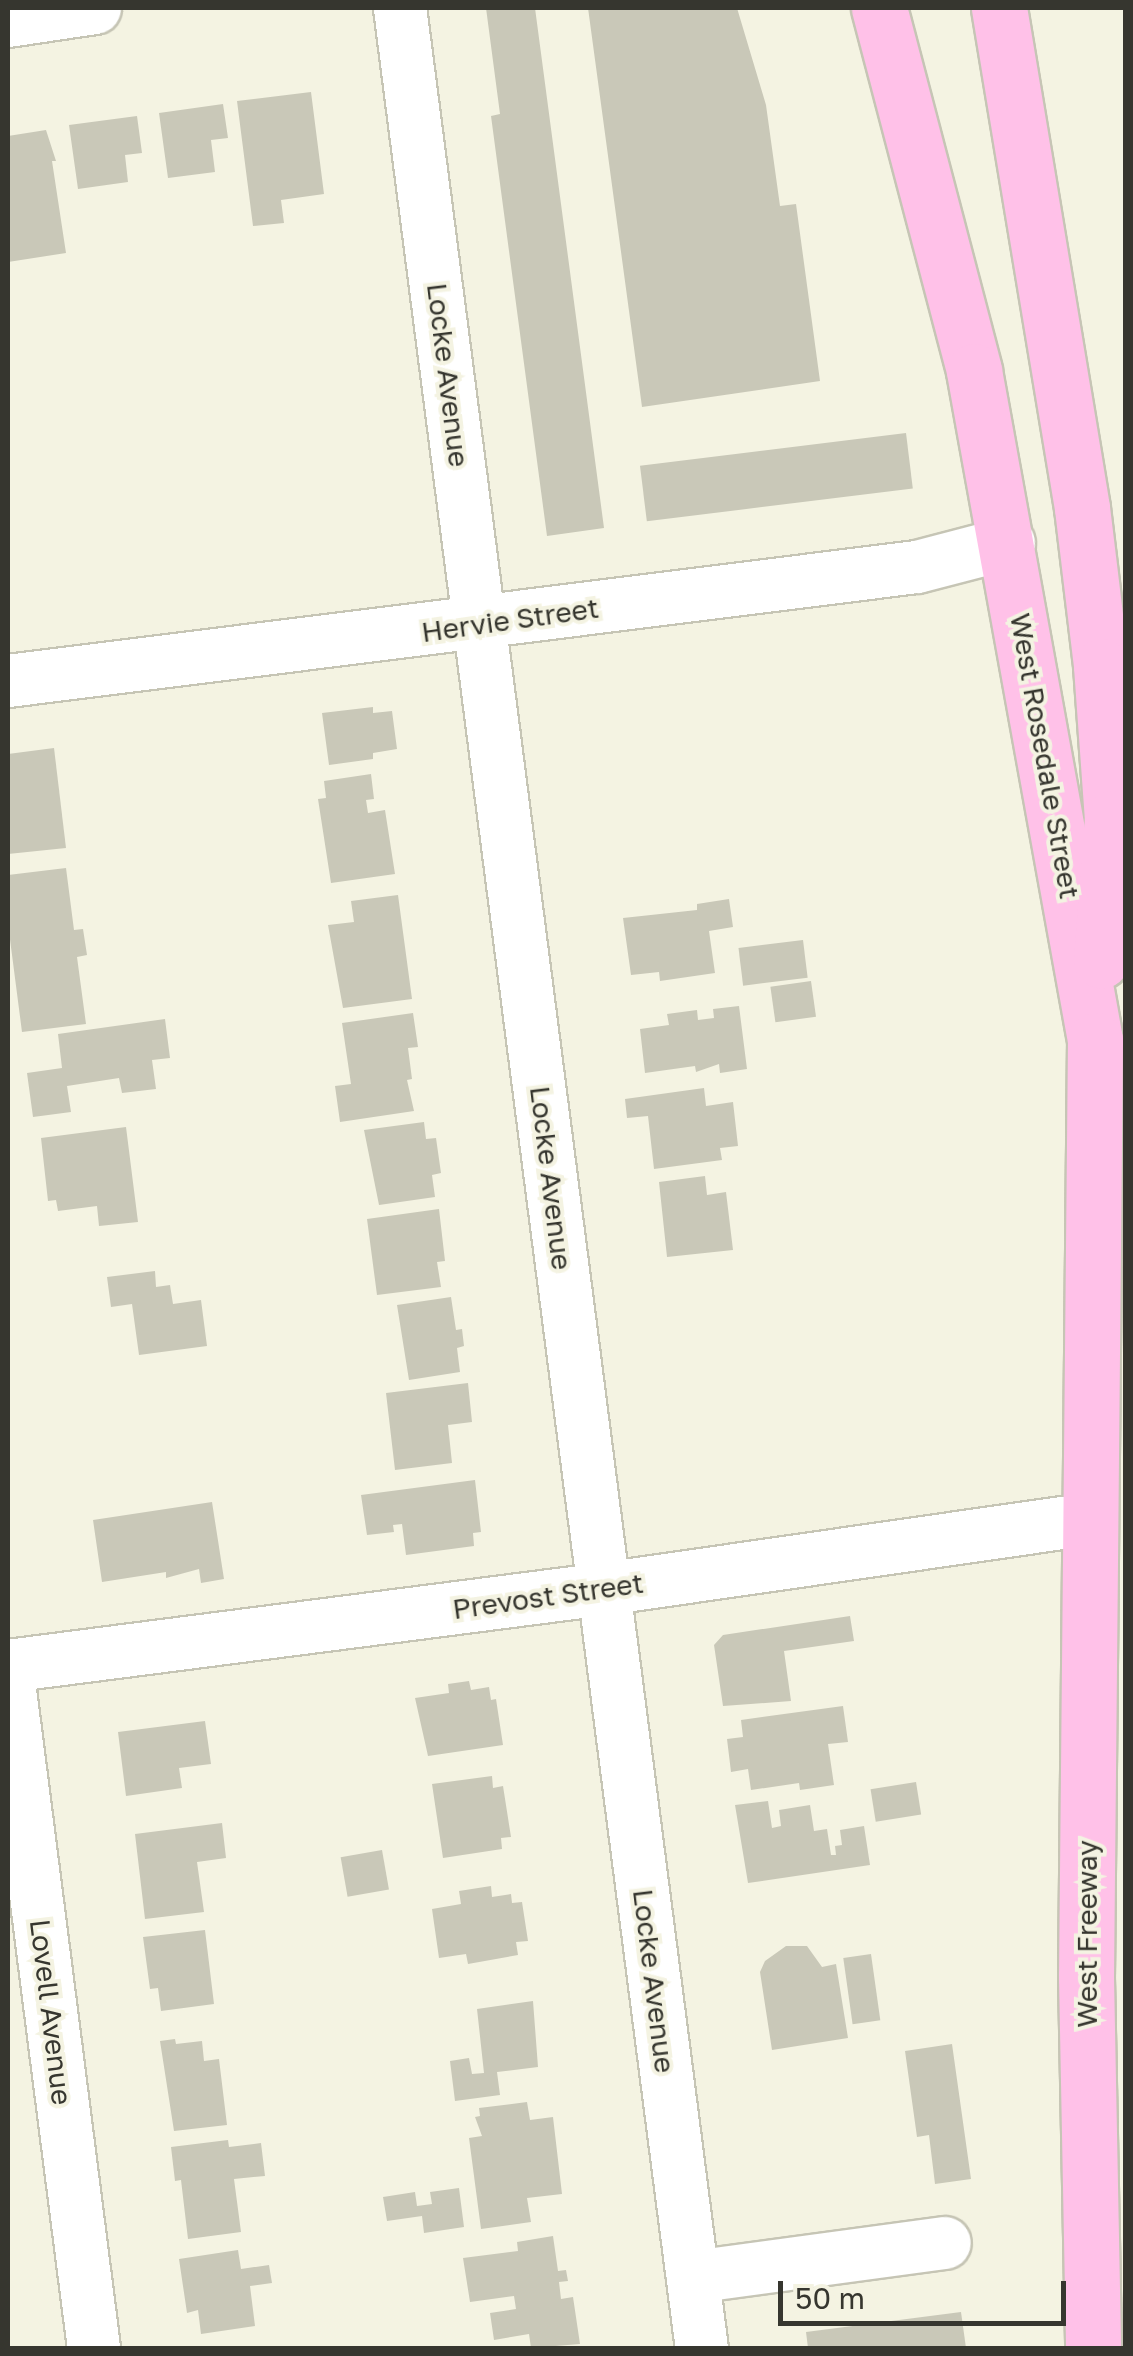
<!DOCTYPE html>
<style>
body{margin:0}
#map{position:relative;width:1133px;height:2356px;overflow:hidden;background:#f4f3e2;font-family:"Golos Text",sans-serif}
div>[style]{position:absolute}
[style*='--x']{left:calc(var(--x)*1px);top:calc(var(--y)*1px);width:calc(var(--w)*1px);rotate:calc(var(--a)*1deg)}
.building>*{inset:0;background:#c9c8b8;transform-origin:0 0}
.roads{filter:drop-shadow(2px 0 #c6c5b5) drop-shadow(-2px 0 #c6c5b5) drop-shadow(0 2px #c6c5b5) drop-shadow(0 -2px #c6c5b5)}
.minor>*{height:52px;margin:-26px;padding:0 26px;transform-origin:26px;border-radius:26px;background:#fff}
.major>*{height:55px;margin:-27.5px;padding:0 27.5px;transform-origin:27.5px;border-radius:27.5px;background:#ffc1e8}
span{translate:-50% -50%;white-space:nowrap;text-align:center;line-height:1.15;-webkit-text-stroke:8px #f4f3e2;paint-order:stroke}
.street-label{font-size:28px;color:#36362f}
.frame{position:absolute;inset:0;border:10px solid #36362f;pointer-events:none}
.scale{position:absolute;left:778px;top:2281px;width:288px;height:45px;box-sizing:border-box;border:5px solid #36362f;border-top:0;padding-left:12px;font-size:30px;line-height:35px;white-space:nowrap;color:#36362f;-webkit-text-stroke:8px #f4f3e2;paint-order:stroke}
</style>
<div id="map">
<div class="building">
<div style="clip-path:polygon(486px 8px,535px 8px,604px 528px,547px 536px,491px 116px,500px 114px)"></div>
<div style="clip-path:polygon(588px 8px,737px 8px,766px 105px,780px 206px,796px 204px,820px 381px,642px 407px)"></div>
<div style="clip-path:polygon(311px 92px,324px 194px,281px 200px,284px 223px,253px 226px,237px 101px)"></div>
<div style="clip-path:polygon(223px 104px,228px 138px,211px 140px,215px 172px,168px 178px,159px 113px)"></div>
<div style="clip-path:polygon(137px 116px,142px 153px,125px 155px,128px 182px,78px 189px,69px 125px)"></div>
<div style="clip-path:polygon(46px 130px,56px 161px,52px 161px,66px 253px,8px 262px,8px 136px)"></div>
<div style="left:906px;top:433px;width:56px;height:268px;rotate:83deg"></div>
<div style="clip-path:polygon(373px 707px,373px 713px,392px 711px,397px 749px,373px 753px,373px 759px,329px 765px,322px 713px)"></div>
<div style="clip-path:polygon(54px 748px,66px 848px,8px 854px,8px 754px)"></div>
<div style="clip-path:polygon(371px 774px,374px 799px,366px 800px,368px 813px,385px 810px,395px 874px,331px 883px,318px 799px,326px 798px,324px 781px)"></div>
<div style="clip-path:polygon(66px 868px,74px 930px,83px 929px,87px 955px,77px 957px,86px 1024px,22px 1032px,8px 924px,8px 875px)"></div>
<div style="clip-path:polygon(398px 895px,412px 999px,343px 1008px,328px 925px,354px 922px,351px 901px)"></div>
<div style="clip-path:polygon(729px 899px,733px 927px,709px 931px,715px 973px,660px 981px,659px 972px,631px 975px,623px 918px,697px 910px,697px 904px)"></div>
<div style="left:803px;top:940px;width:38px;height:65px;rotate:83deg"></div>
<div style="left:811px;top:981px;width:36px;height:41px;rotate:82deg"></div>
<div style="clip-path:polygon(739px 1006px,747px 1069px,720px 1073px,719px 1064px,696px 1072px,695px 1066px,645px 1073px,640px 1029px,669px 1025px,667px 1014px,697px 1010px,698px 1020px,714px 1018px,713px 1009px)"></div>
<div style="clip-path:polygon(413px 1013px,418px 1047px,408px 1048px,412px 1079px,407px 1080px,414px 1111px,340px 1122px,335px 1086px,351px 1084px,342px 1023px)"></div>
<div style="clip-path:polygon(165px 1019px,170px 1058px,152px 1060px,156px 1089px,122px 1093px,119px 1078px,67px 1086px,71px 1112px,33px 1117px,27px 1073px,62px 1068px,58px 1034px)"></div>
<div style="clip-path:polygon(704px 1088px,706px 1106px,733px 1102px,738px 1146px,720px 1148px,722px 1160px,654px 1169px,648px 1116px,627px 1118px,625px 1099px)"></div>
<div style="clip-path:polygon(424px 1122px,426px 1139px,436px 1138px,441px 1173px,432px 1175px,435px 1197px,379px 1205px,364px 1130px)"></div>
<div style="clip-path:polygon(126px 1127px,138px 1222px,99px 1226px,97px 1206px,58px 1211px,56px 1200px,48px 1201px,41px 1138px)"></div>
<div style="clip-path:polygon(705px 1176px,707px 1195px,726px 1192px,733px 1250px,667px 1257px,659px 1182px)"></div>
<div style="clip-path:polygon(439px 1209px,445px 1261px,437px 1262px,441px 1287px,377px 1295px,367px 1219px)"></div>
<div style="clip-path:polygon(155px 1271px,156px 1287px,170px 1285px,173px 1304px,201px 1300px,207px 1346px,139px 1355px,132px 1304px,111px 1307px,107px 1277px)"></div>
<div style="clip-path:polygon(451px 1297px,456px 1330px,462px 1329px,464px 1346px,457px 1348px,460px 1372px,409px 1380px,397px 1305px)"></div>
<div style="clip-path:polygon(468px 1383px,472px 1422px,448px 1425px,452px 1463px,395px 1470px,386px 1393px)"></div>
<div style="clip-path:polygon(475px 1480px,481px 1532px,473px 1533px,474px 1546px,406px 1555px,402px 1524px,393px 1525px,394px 1532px,367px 1535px,361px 1495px)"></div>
<div style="clip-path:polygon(212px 1502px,224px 1579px,201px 1583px,199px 1569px,166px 1578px,166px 1572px,102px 1582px,93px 1520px)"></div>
<div style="clip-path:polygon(850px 1616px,854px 1641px,784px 1651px,791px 1701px,723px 1706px,714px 1645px,723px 1635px)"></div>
<div style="clip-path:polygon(469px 1681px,471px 1690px,489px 1687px,491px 1700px,496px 1699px,503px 1745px,428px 1756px,415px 1698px,449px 1693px,448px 1684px)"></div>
<div style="clip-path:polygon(843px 1706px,848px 1742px,828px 1744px,834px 1785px,800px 1790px,799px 1783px,751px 1790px,748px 1769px,731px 1772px,727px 1739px,743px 1737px,741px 1720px)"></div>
<div style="clip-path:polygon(205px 1721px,211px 1764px,179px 1768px,182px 1788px,126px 1796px,118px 1732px)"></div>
<div style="clip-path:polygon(492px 1776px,493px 1788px,503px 1786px,511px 1837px,501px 1838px,502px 1849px,443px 1858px,432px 1784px)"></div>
<div style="left:916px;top:1782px;width:33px;height:46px;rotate:81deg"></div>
<div style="clip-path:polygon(768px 1801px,772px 1828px,781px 1826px,779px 1810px,810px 1805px,814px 1831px,827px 1829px,831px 1855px,836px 1855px,835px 1846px,842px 1845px,840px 1830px,864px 1826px,870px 1865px,748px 1883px,735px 1805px)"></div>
<div style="clip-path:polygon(222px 1823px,226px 1858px,197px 1862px,204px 1912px,145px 1919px,135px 1834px)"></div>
<div style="left:382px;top:1850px;width:40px;height:42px;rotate:80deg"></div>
<div style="clip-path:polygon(491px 1886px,492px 1897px,511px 1894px,512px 1903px,522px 1902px,528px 1941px,516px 1942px,518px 1955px,468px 1964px,466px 1954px,439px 1958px,432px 1909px,461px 1904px,459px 1891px)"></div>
<div style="clip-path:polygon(205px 1930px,214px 2004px,161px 2011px,158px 1988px,150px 1989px,143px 1937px)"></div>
<div style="clip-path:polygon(786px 1946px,807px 1946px,822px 1967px,836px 1964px,848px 2038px,772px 2050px,760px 1972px,765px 1961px)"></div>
<div style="left:871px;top:1954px;width:67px;height:28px;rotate:82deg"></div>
<div style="clip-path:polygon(533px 2001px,538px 2067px,497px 2072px,500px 2095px,455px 2101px,450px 2061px,469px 2058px,472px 2074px,484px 2073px,477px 2009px)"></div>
<div style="clip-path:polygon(175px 2039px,176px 2044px,202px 2041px,204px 2061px,219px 2059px,227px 2125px,174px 2131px,160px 2041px)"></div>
<div style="clip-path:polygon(952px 2044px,971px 2179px,935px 2184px,929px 2135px,917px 2137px,905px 2051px)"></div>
<div style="clip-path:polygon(527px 2102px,530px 2120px,553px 2117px,562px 2194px,527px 2198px,531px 2222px,481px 2229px,469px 2138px,482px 2136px,475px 2117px,480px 2116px,479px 2108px)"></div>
<div style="clip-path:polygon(228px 2140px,229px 2147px,261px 2143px,265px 2176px,234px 2179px,241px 2232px,188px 2239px,181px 2180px,175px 2181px,171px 2147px)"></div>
<div style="clip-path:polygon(459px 2188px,464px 2227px,424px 2233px,422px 2216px,387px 2221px,383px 2197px,415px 2192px,417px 2206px,432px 2204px,430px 2192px)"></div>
<div style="clip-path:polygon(553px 2236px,558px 2271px,566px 2270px,568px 2281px,559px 2282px,561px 2299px,573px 2297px,580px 2344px,531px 2348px,529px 2334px,494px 2340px,490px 2313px,516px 2309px,514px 2296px,470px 2302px,463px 2258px,518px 2251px,517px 2242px)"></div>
<div style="clip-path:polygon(238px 2250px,241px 2269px,269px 2265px,272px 2283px,250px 2286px,255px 2326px,201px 2334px,198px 2310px,187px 2313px,179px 2259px)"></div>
<div style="clip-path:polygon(961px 2312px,966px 2348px,808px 2348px,806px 2332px)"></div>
</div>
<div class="roads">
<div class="minor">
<div style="--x:400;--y:8;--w:2359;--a:82.65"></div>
<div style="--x:8;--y:21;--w:88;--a:-8.5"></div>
<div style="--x:8;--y:681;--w:916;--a:-7.15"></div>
<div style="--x:917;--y:567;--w:95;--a:-14.6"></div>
<div style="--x:8;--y:1666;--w:601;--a:-7.36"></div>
<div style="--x:604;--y:1589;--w:488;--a:-8.2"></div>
<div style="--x:8;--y:1675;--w:678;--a:82.72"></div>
<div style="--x:693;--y:2277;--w:254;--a:-7.7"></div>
</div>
<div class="major">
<div style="--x:879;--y:8;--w:375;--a:75.3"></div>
<div style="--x:974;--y:371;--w:680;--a:79.75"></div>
<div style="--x:1095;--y:1040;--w:937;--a:90.55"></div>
<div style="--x:1086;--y:1977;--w:371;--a:88.9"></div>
<div style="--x:999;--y:8;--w:507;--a:80.57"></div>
<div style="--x:1082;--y:508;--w:159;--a:83.1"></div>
<div style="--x:1101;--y:666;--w:152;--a:85.9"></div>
<div style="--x:1112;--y:818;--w:143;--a:94.4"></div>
</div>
</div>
<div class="street-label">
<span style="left:448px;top:375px;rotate:83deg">Locke Avenue</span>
<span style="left:510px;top:620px;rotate:-8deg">Hervie Street</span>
<span style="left:1045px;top:756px;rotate:80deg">West Rosedale Street</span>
<span style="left:551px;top:1178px;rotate:83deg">Locke Avenue</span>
<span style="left:548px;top:1596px;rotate:-8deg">Prevost Street</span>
<span style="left:1087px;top:1934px;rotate:-90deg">West Freeway</span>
<span style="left:654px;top:1981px;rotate:83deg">Locke Avenue</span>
<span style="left:51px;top:2012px;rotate:83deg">Lovell Avenue</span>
</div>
<div class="frame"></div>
<div class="scale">50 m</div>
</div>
